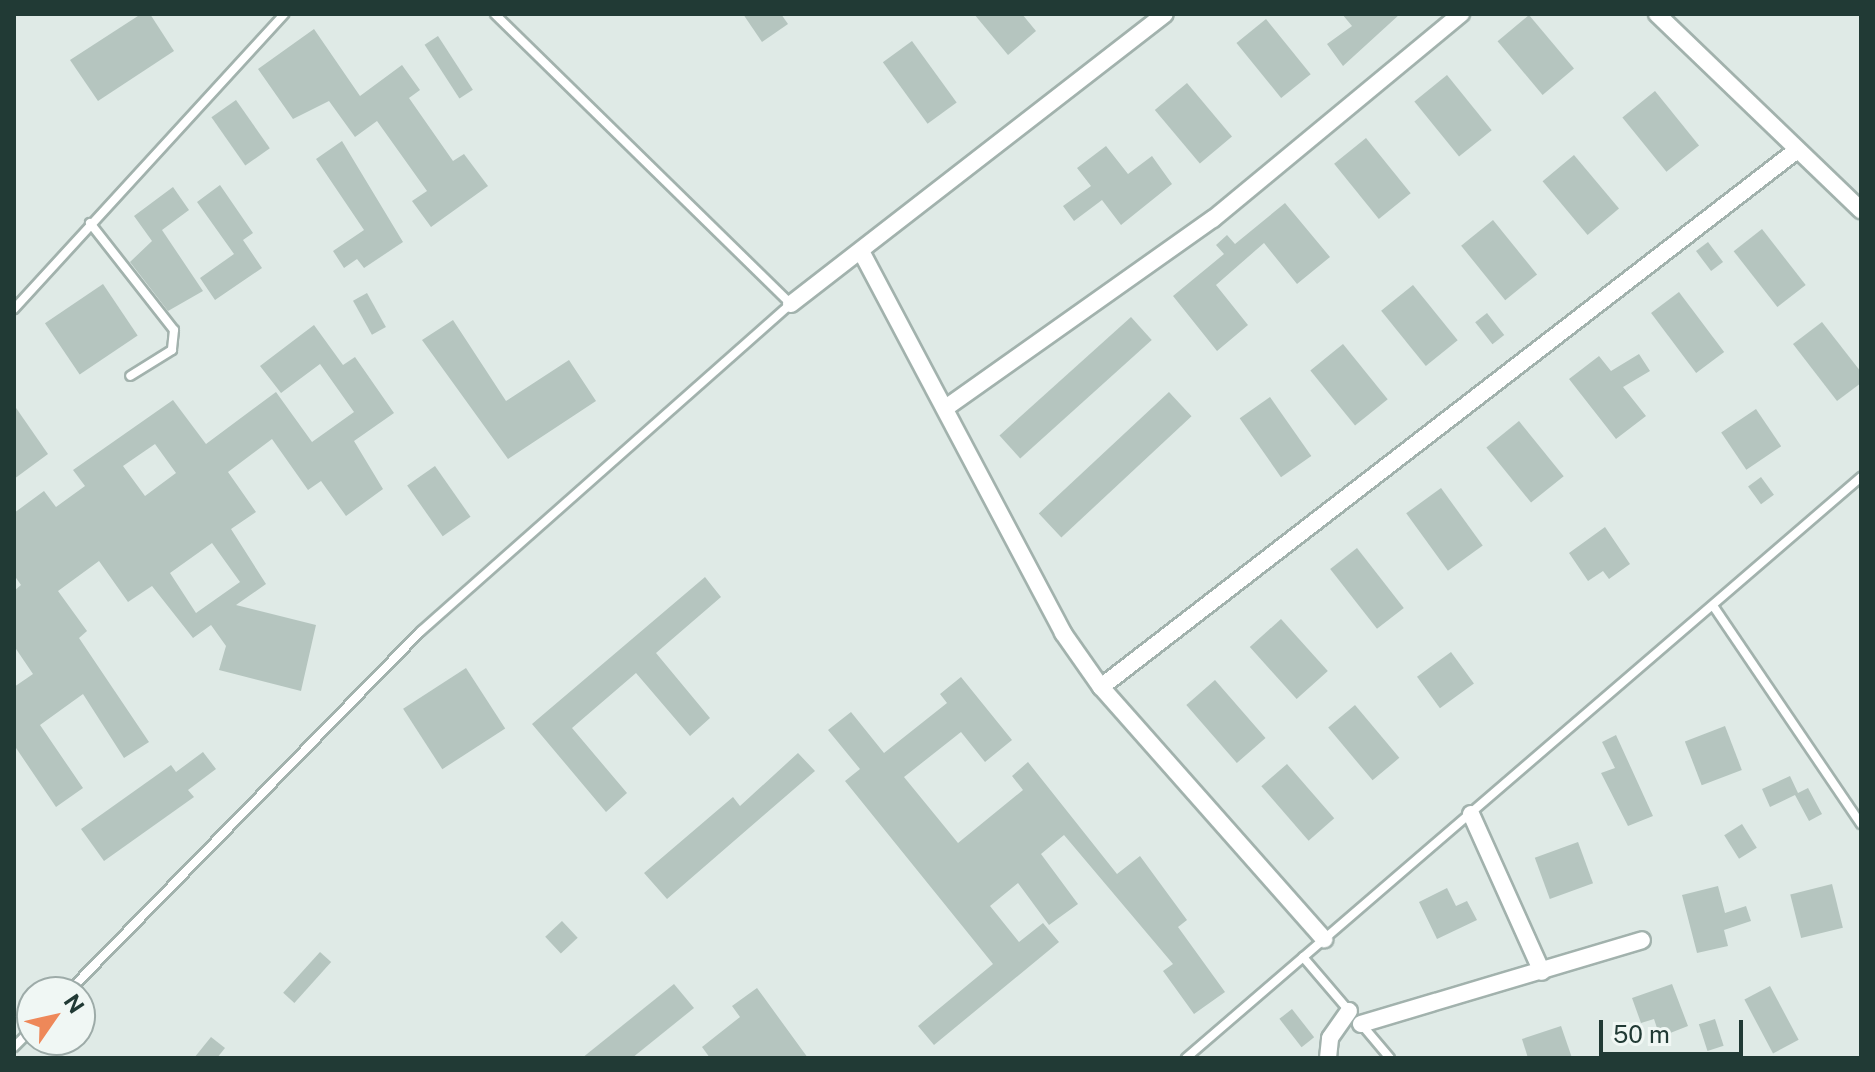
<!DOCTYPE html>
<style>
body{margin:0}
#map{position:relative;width:1875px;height:1072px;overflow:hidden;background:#dfeae6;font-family:"Public Sans",sans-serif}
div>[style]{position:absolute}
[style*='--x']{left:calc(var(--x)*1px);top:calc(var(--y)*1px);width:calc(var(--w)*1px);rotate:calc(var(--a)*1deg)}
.building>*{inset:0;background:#b5c5bf;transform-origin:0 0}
.roads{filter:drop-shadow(2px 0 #a2b2ad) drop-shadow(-2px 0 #a2b2ad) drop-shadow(0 2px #a2b2ad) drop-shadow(0 -2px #a2b2ad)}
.lane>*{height:8px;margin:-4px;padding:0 4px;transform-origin:4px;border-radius:4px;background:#fff}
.street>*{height:16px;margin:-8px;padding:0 8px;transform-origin:8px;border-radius:8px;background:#fff}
span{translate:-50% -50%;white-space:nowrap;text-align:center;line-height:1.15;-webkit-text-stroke:8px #f0f7f4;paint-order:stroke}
.frame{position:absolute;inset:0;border:16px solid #213a35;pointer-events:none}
.north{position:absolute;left:16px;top:976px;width:80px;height:80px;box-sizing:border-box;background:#f0f7f4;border:2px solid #9daba8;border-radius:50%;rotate:56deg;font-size:22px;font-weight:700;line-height:32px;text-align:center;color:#213a35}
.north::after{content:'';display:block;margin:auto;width:28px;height:36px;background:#ee8859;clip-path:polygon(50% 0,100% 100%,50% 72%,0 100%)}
.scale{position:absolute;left:1599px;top:1020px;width:144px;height:36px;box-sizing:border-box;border:4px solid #213a35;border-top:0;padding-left:10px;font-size:24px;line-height:28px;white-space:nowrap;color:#213a35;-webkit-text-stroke:6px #f0f7f4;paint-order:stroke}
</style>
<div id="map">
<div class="building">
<div style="clip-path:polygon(141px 14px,150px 14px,174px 51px,98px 101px,70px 60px)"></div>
<div style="clip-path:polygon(743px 14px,781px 14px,788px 24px,762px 42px)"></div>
<div style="clip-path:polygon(974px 14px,1022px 14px,1036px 31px,1008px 55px)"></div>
<div style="clip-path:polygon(1342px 14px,1400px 14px,1343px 66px,1327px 44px,1352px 26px)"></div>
<div style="left:1529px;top:15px;width:70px;height:41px;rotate:50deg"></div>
<div style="left:1266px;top:19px;width:71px;height:38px;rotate:51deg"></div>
<div style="clip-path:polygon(314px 29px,360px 96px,402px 65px,420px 90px,409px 98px,453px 161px,464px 154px,488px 186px,431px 227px,412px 201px,427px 191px,377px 121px,355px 137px,329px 101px,293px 119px,258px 69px)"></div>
<div style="left:438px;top:36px;width:64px;height:16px;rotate:57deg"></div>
<div style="left:912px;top:41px;width:76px;height:36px;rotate:54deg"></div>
<div style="left:1447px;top:75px;width:71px;height:42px;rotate:51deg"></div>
<div style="left:1187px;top:83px;width:70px;height:42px;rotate:50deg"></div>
<div style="left:1655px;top:91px;width:70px;height:42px;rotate:51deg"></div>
<div style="left:236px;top:100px;width:59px;height:30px;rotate:55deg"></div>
<div style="left:1366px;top:138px;width:71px;height:41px;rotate:51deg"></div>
<div style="clip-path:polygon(342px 141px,403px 242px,364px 268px,357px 259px,344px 268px,333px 251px,364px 230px,316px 159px)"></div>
<div style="clip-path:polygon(1106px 146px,1128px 174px,1152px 156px,1172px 184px,1121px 225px,1102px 200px,1074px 221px,1063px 206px,1091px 186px,1077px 168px)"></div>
<div style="left:1574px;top:155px;width:70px;height:41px;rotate:50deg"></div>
<div style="clip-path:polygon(220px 185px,253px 233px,243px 240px,262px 268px,215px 300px,200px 278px,234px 254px,197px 202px)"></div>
<div style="clip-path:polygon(173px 187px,189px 210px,162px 230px,203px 291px,168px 311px,130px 262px,152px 241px,134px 216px)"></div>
<div style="clip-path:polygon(1285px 203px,1330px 257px,1297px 284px,1264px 243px,1216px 285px,1248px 325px,1217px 351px,1173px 296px,1224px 254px,1216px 245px,1227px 235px,1235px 244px)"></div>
<div style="left:1493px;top:220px;width:70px;height:41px;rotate:51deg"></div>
<div style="left:1762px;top:229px;width:71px;height:36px;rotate:52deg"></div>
<div style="left:1708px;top:242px;width:25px;height:15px;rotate:53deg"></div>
<div style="left:103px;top:284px;width:62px;height:70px;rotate:56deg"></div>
<div style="left:1413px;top:285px;width:71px;height:41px;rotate:51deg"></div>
<div style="left:1679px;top:292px;width:75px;height:35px;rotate:53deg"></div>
<div style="left:367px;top:293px;width:39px;height:16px;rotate:61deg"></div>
<div style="left:1487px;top:313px;width:28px;height:15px;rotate:52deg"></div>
<div style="left:1131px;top:317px;width:31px;height:177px;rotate:48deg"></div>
<div style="clip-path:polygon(453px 320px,506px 401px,569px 360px,596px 401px,508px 459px,422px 340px)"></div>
<div style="clip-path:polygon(1822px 322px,1861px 372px,1861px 383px,1837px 401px,1793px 344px)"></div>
<div style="clip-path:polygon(evenodd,314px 325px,343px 365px,355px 357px,394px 413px,354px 441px,383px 489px,346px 516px,321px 481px,308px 490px,272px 439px,228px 472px,256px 512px,231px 529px,266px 584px,236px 605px,316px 625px,301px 691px,219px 670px,226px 646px,211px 625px,193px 638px,152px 586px,128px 602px,99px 561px,58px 591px,87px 631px,79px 638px,149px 742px,124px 758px,83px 694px,40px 725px,83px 788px,56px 807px,14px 745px,14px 687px,33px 674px,14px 646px,14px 591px,21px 585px,14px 575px,14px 513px,44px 491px,56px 507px,85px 486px,73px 470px,173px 400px,206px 444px,276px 392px,312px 442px,354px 412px,320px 364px,281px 393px,260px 366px,314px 325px,155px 444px,176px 473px,145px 496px,123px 466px,155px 444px,314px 325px,212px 543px,240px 582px,196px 613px,170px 573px,212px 543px)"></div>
<div style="left:1343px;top:344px;width:71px;height:42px;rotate:51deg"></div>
<div style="clip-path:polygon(1639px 354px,1650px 371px,1623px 387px,1646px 416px,1616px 439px,1569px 379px,1599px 356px,1611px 371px)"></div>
<div style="left:1169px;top:392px;width:33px;height:178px;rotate:47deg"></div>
<div style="left:1270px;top:397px;width:72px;height:37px;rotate:55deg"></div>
<div style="clip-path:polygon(14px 405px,48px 454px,14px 479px)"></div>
<div style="left:1756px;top:409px;width:45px;height:42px;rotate:56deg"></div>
<div style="left:1519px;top:421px;width:71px;height:42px;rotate:51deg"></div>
<div style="left:435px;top:466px;width:62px;height:34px;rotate:55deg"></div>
<div style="left:1761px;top:477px;width:22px;height:16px;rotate:54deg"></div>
<div style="left:1441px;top:488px;width:71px;height:43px;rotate:54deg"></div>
<div style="clip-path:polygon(1605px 527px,1630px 564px,1609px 579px,1603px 571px,1588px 581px,1569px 553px)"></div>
<div style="left:1357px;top:548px;width:76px;height:34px;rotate:52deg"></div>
<div style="clip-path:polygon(705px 577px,721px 597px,656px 653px,710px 718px,690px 736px,636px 673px,572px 728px,627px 793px,606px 812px,532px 724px)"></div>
<div style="left:1281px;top:619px;width:70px;height:42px;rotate:48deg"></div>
<div style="left:1451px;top:652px;width:39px;height:42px;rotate:54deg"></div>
<div style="left:466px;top:668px;width:72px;height:75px;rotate:57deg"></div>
<div style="clip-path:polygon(961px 677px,1012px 740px,985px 762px,961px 732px,904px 777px,958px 843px,1023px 790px,1012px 776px,1028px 762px,1117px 874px,1140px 856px,1187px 920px,1178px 927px,1225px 992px,1194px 1014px,1163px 971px,1173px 964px,1064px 835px,1041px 854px,1078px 904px,1049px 925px,1018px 883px,990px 906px,1019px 942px,1043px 923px,1059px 942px,934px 1045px,918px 1026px,993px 964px,845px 781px,860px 769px,828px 730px,851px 712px,884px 753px,947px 703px,940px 694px)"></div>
<div style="left:1215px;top:680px;width:77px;height:38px;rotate:49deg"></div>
<div style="left:1355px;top:705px;width:69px;height:35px;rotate:50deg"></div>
<div style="left:1725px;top:726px;width:47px;height:43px;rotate:69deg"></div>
<div style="clip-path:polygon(1616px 735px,1653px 816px,1628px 826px,1601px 773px,1615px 768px,1602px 742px)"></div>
<div style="clip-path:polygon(203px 752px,216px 769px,188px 790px,194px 797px,104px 861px,81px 829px,171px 765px,176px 772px)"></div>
<div style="clip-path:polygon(798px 753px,815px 771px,667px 899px,644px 873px,733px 797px,740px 806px)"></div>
<div style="left:1287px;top:764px;width:72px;height:34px;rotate:49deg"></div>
<div style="clip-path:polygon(1790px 776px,1798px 793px,1808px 788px,1822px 814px,1809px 821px,1795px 795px,1770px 807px,1762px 789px)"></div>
<div style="left:1742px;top:824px;width:28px;height:21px;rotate:58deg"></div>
<div style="left:1578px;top:842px;width:44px;height:46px;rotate:70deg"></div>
<div style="left:1832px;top:884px;width:45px;height:43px;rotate:76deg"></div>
<div style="clip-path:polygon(1718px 886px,1725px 913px,1746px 906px,1751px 921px,1724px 930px,1728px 946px,1697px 953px,1682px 895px)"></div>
<div style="clip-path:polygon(1447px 888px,1456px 906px,1467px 901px,1477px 920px,1437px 939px,1419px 902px)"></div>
<div style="left:562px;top:921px;width:23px;height:23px;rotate:47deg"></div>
<div style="left:320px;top:952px;width:15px;height:55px;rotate:42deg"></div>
<div style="clip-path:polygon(674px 984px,694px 1008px,632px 1058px,582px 1058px)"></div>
<div style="clip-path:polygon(1672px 984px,1688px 1026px,1660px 1037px,1654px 1019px,1641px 1023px,1632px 998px)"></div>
<div style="left:1770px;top:986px;width:61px;height:29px;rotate:62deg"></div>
<div style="clip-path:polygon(757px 988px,808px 1058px,710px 1058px,702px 1047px,740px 1017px,732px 1006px)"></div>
<div style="left:1292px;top:1009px;width:36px;height:16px;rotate:52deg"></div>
<div style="left:1715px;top:1019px;width:28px;height:17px;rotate:72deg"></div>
<div style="clip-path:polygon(1561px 1026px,1572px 1058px,1528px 1058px,1522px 1039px)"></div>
<div style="clip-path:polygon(211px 1037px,225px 1048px,217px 1058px,194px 1058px)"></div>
</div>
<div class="roads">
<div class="lane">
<div style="--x:90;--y:223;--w:136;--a:51.9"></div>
<div style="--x:174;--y:330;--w:20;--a:96"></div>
<div style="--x:172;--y:350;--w:49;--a:148.2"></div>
<div style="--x:14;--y:309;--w:400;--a:-47.5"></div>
<div style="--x:1714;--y:607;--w:262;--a:55.9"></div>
<div style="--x:1303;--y:957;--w:72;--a:49.5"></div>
<div style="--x:68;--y:992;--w:505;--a:-45.64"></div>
<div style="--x:421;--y:631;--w:494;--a:-41.5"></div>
<div style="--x:791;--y:304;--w:414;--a:-135.6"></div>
<div style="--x:1362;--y:1025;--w:43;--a:49.7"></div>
<div style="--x:14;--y:1047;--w:25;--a:-45"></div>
<div style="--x:1186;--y:1058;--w:891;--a:-40.72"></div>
</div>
<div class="street">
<div style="--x:1657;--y:14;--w:283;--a:43.9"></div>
<div style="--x:862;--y:253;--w:430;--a:62.1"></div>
<div style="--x:1063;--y:633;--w:66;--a:54.9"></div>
<div style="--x:1101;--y:687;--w:337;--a:48.5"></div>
<div style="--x:791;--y:304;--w:473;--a:-37.8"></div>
<div style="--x:947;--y:407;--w:326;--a:-35.3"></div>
<div style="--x:1213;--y:219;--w:322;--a:-39.6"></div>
<div style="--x:1101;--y:687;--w:879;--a:-37.65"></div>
<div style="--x:1471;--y:814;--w:173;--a:65.8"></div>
<div style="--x:1361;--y:1024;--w:293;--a:-16.6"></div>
<div style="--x:1328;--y:1058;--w:20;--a:-84"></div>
<div style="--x:1330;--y:1038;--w:33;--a:-55"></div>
</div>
</div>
<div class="frame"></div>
<div class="north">N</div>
<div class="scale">50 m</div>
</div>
